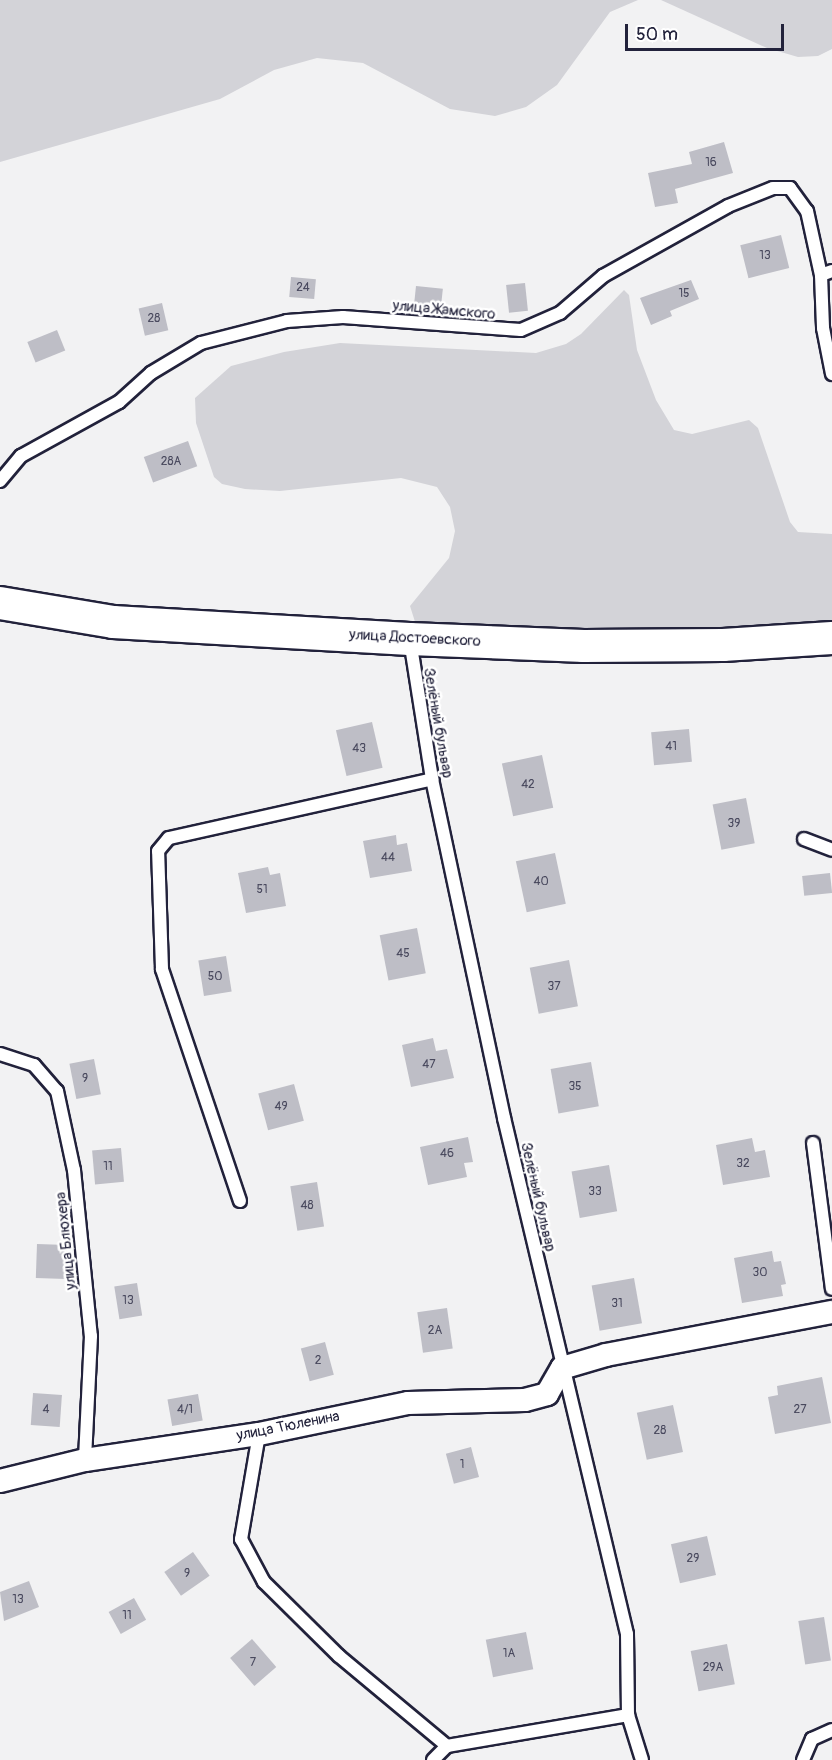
<!DOCTYPE html>
<meta charset="utf-8">
<style>
body{margin:0}
#map{position:relative;width:832px;height:1760px;overflow:hidden;background:#f2f2f3;font-family:Pangolin,sans-serif}
div>[style]{position:absolute}
[style*='--x']{left:calc(var(--x)*1px);top:calc(var(--y)*1px);width:calc(var(--w)*1px);rotate:calc(var(--a)*1deg)}
.green>*{inset:0;background:#d3d3d8}
.building>*{inset:0;background:#bebec6;transform-origin:0 0}
.roads{filter:drop-shadow(2px 0 #22223b) drop-shadow(-2px 0 #22223b) drop-shadow(0 2px #22223b) drop-shadow(0 -2px #22223b)}
.lane>*{height:12px;margin:-6px;padding:0 6px;transform-origin:6px;border-radius:6px;background:#fff}
.street>*{height:22px;margin:-11px;padding:0 11px;transform-origin:11px;border-radius:11px;background:#fff}
.secondary>*{height:32px;margin:-16px;padding:0 16px;transform-origin:16px;border-radius:16px;background:#fff}
span{translate:-50% -50%;white-space:nowrap;text-align:center;line-height:1.15;-webkit-text-stroke:5px #fff;paint-order:stroke}
.number-label{font-size:12px;color:#49495e}
.number-label span{-webkit-text-stroke-width:0}
.street-label{font-size:15px;color:#22223b}
.scale{position:absolute;left:625px;top:24px;width:159px;height:27px;box-sizing:border-box;border:3px solid #22223b;border-top:0;padding-left:8px;font-size:18px;line-height:21px;white-space:nowrap;color:#22223b;-webkit-text-stroke:4px #fff;paint-order:stroke}
</style>
<div id="map">
<div class="green">
<div style="clip-path:polygon(0 0,638px 0,610px 12px,557px 85px,526px 107px,495px 116px,450px 109px,363px 63px,317px 58px,274px 70px,220px 99px,0 162px)"></div>
<div style="clip-path:polygon(661px 0,832px 0,832px 49px,818px 56px,798px 57px,767px 48px)"></div>
<div style="clip-path:polygon(624px 290px,629px 295px,637px 350px,656px 400px,674px 430px,692px 434px,749px 420px,758px 428px,790px 522px,798px 532px,832px 534px,832px 628px,561px 631px,416px 625px,410px 606px,449px 558px,455px 531px,450px 507px,437px 487px,401px 478px,280px 491px,245px 489px,222px 484px,214px 477px,196px 423px,195px 398px,231px 366px,284px 352px,340px 343px,536px 353px,566px 344px,581px 334px)"></div>
</div>
<div class="building">
<div style="clip-path:polygon(724px 142px,733px 173px,675px 189px,678px 203px,655px 207px,648px 173px,692px 164px,689px 152px)"></div>
<div style="left:781px;top:235px;width:34px;height:42px;rotate:76deg"></div>
<div style="left:291px;top:277px;width:25px;height:20px;rotate:5deg"></div>
<div style="clip-path:polygon(691px 280px,699px 299px,670px 311px,672px 316px,651px 325px,640px 298px)"></div>
<div style="left:525px;top:283px;width:28px;height:19px;rotate:84deg"></div>
<div style="left:416px;top:286px;width:27px;height:22px;rotate:6deg"></div>
<div style="left:162px;top:303px;width:28px;height:24px;rotate:77deg"></div>
<div style="left:57px;top:330px;width:22px;height:32px;rotate:68deg"></div>
<div style="left:188px;top:441px;width:27px;height:47px;rotate:70deg"></div>
<div style="left:372px;top:722px;width:47px;height:37px;rotate:77deg"></div>
<div style="left:689px;top:729px;width:33px;height:38px;rotate:85deg"></div>
<div style="left:542px;top:755px;width:54px;height:41px;rotate:78deg"></div>
<div style="left:746px;top:798px;width:46px;height:34px;rotate:79deg"></div>
<div style="clip-path:polygon(396px 835px,397px 845px,407px 843px,412px 871px,370px 878px,363px 841px)"></div>
<div style="left:555px;top:853px;width:52px;height:40px;rotate:78deg"></div>
<div style="clip-path:polygon(268px 867px,270px 875px,280px 873px,286px 906px,246px 913px,238px 873px)"></div>
<div style="left:830px;top:873px;width:20px;height:28px;rotate:84deg"></div>
<div style="left:417px;top:928px;width:46px;height:38px;rotate:79deg"></div>
<div style="left:226px;top:956px;width:36px;height:28px;rotate:81deg"></div>
<div style="left:569px;top:960px;width:47px;height:40px;rotate:79deg"></div>
<div style="clip-path:polygon(433px 1038px,436px 1051px,447px 1049px,454px 1078px,411px 1087px,402px 1045px)"></div>
<div style="left:94px;top:1059px;width:36px;height:25px;rotate:79deg"></div>
<div style="left:591px;top:1062px;width:45px;height:41px;rotate:80deg"></div>
<div style="left:294px;top:1084px;width:38px;height:37px;rotate:75deg"></div>
<div style="clip-path:polygon(468px 1137px,473px 1162px,464px 1163px,467px 1177px,428px 1185px,420px 1147px)"></div>
<div style="clip-path:polygon(752px 1138px,755px 1152px,765px 1150px,770px 1177px,723px 1185px,716px 1145px)"></div>
<div style="left:121px;top:1148px;width:34px;height:29px;rotate:85deg"></div>
<div style="left:609px;top:1165px;width:47px;height:38px;rotate:80deg"></div>
<div style="left:317px;top:1182px;width:45px;height:27px;rotate:81deg"></div>
<div style="left:37px;top:1244px;width:30px;height:34px;rotate:2deg"></div>
<div style="clip-path:polygon(772px 1251px,774px 1262px,781px 1261px,786px 1284px,781px 1285px,783px 1296px,742px 1303px,734px 1258px)"></div>
<div style="left:634px;top:1278px;width:46px;height:43px;rotate:80deg"></div>
<div style="left:137px;top:1283px;width:33px;height:23px;rotate:81deg"></div>
<div style="left:447px;top:1308px;width:41px;height:30px;rotate:82deg"></div>
<div style="left:325px;top:1342px;width:34px;height:25px;rotate:75deg"></div>
<div style="clip-path:polygon(822px 1377px,831px 1423px,775px 1434px,768px 1397px,778px 1395px,777px 1386px)"></div>
<div style="left:33px;top:1393px;width:29px;height:32px;rotate:4deg"></div>
<div style="left:198px;top:1394px;width:27px;height:31px;rotate:80deg"></div>
<div style="left:673px;top:1405px;width:48px;height:37px;rotate:78deg"></div>
<div style="left:471px;top:1447px;width:31px;height:26px;rotate:75deg"></div>
<div style="left:707px;top:1536px;width:40px;height:37px;rotate:77deg"></div>
<div style="left:193px;top:1552px;width:29px;height:35px;rotate:55deg"></div>
<div style="clip-path:polygon(29px 1581px,39px 1607px,4px 1621px,0 1592px)"></div>
<div style="left:134px;top:1598px;width:25px;height:29px;rotate:61deg"></div>
<div style="left:824px;top:1617px;width:44px;height:26px;rotate:81deg"></div>
<div style="left:526px;top:1632px;width:38px;height:41px;rotate:79deg"></div>
<div style="left:252px;top:1639px;width:37px;height:29px;rotate:49deg"></div>
<div style="left:727px;top:1644px;width:41px;height:37px;rotate:79deg"></div>
</div>
<div class="roads">
<div class="lane">
<div style="--x:821;--y:275;--w:53;--a:87.8"></div>
<div style="--x:823;--y:328;--w:47;--a:78.9"></div>
<div style="--x:0;--y:481;--w:33;--a:-50"></div>
<div style="--x:21;--y:456;--w:112;--a:-28.9"></div>
<div style="--x:119;--y:402;--w:43;--a:-42.2"></div>
<div style="--x:151;--y:373;--w:58;--a:-31"></div>
<div style="--x:201;--y:343;--w:89;--a:-14.3"></div>
<div style="--x:287;--y:321;--w:56;--a:-4.1"></div>
<div style="--x:343;--y:317;--w:178;--a:4.2"></div>
<div style="--x:521;--y:330;--w:43;--a:-23.6"></div>
<div style="--x:560;--y:313;--w:57;--a:-40.7"></div>
<div style="--x:603;--y:276;--w:143;--a:-29.2"></div>
<div style="--x:728;--y:206;--w:48;--a:-21.8"></div>
<div style="--x:773;--y:188;--w:17;--a:0"></div>
<div style="--x:790;--y:188;--w:29;--a:54"></div>
<div style="--x:807;--y:211;--w:66;--a:77.7"></div>
<div style="--x:821;--y:275;--w:12;--a:-20"></div>
<div style="--x:410;--y:640;--w:141;--a:81"></div>
<div style="--x:432;--y:779;--w:347;--a:78"></div>
<div style="--x:504;--y:1118;--w:530;--a:76.59"></div>
<div style="--x:627;--y:1634;--w:81;--a:89.3"></div>
<div style="--x:628;--y:1715;--w:47;--a:72.7"></div>
<div style="--x:804;--y:839;--w:30;--a:21"></div>
<div style="--x:0;--y:1054;--w:36;--a:18"></div>
<div style="--x:34;--y:1065;--w:35;--a:49"></div>
<div style="--x:57;--y:1091;--w:81;--a:77.9"></div>
<div style="--x:74;--y:1170;--w:167;--a:84.2"></div>
<div style="--x:91;--y:1336;--w:124;--a:92.8"></div>
<div style="--x:813;--y:1143;--w:147;--a:82.6"></div>
<div style="--x:240;--y:1201;--w:245;--a:-108.6"></div>
<div style="--x:162;--y:969;--w:118;--a:-91.9"></div>
<div style="--x:158;--y:851;--w:17;--a:-50"></div>
<div style="--x:169;--y:838;--w:270;--a:-12.6"></div>
<div style="--x:259;--y:1434;--w:107;--a:99.7"></div>
<div style="--x:241;--y:1539;--w:49;--a:61.9"></div>
<div style="--x:264;--y:1582;--w:105;--a:44.6"></div>
<div style="--x:339;--y:1656;--w:141;--a:39.8"></div>
<div style="--x:433;--y:1760;--w:20;--a:-45"></div>
<div style="--x:447;--y:1746;--w:184;--a:-9.7"></div>
<div style="--x:803;--y:1760;--w:23;--a:-67"></div>
<div style="--x:812;--y:1739;--w:22;--a:-24"></div>
</div>
<div class="street">
<div style="--x:0;--y:1481;--w:88;--a:-13.9"></div>
<div style="--x:85;--y:1460;--w:176;--a:-8.5"></div>
<div style="--x:259;--y:1434;--w:152;--a:-11.8"></div>
<div style="--x:408;--y:1403;--w:117;--a:-1.5"></div>
<div style="--x:525;--y:1400;--w:23;--a:-15"></div>
<div style="--x:547;--y:1394;--w:30;--a:-60"></div>
<div style="--x:562;--y:1368;--w:46;--a:-16.5"></div>
<div style="--x:606;--y:1355;--w:230;--a:-10.8"></div>
</div>
<div class="secondary">
<div style="--x:0;--y:603;--w:115;--a:9.5"></div>
<div style="--x:113;--y:622;--w:297;--a:3.3"></div>
<div style="--x:410;--y:639;--w:174;--a:2.3"></div>
<div style="--x:584;--y:646;--w:139;--a:-0.4"></div>
<div style="--x:723;--y:645;--w:109;--a:-3.7"></div>
</div>
</div>
<div class="number-label">
<span style="left:711px;top:163px">16</span>
<span style="left:765px;top:256px">13</span>
<span style="left:303px;top:288px">24</span>
<span style="left:684px;top:294px">15</span>
<span style="left:154px;top:319px">28</span>
<span style="left:171px;top:462px">28А</span>
<span style="left:671px;top:747px">41</span>
<span style="left:359px;top:749px">43</span>
<span style="left:528px;top:785px">42</span>
<span style="left:734px;top:824px">39</span>
<span style="left:388px;top:858px">44</span>
<span style="left:541px;top:882px">40</span>
<span style="left:262px;top:890px">51</span>
<span style="left:403px;top:954px">45</span>
<span style="left:215px;top:977px">50</span>
<span style="left:554px;top:987px">37</span>
<span style="left:429px;top:1065px">47</span>
<span style="left:85px;top:1079px">9</span>
<span style="left:575px;top:1087px">35</span>
<span style="left:281px;top:1107px">49</span>
<span style="left:447px;top:1154px">46</span>
<span style="left:743px;top:1164px">32</span>
<span style="left:108px;top:1167px">11</span>
<span style="left:595px;top:1192px">33</span>
<span style="left:307px;top:1206px">48</span>
<span style="left:760px;top:1273px">30</span>
<span style="left:128px;top:1301px">13</span>
<span style="left:617px;top:1304px">31</span>
<span style="left:435px;top:1331px">2А</span>
<span style="left:318px;top:1361px">2</span>
<span style="left:46px;top:1410px">4</span>
<span style="left:185px;top:1410px">4/1</span>
<span style="left:800px;top:1410px">27</span>
<span style="left:660px;top:1431px">28</span>
<span style="left:462px;top:1465px">1</span>
<span style="left:693px;top:1559px">29</span>
<span style="left:187px;top:1574px">9</span>
<span style="left:18px;top:1600px">13</span>
<span style="left:127px;top:1616px">11</span>
<span style="left:509px;top:1654px">1А</span>
<span style="left:253px;top:1663px">7</span>
<span style="left:713px;top:1668px">29А</span>
</div>
<div class="street-label">
<span style="left:444px;top:310px;rotate:5deg">улица Жамского</span>
<span style="left:415px;top:638px;rotate:3deg">улица Достоевского</span>
<span style="left:438px;top:723px;rotate:80deg">Зелёный бульвар</span>
<span style="left:538px;top:1197px;rotate:77deg">Зелёный бульвар</span>
<span style="left:66px;top:1241px;rotate:-96deg">улица Блюхера</span>
<span style="left:288px;top:1426px;rotate:-11deg">улица Тюленина</span>
</div>
<div class="scale">50 m</div>
</div>
